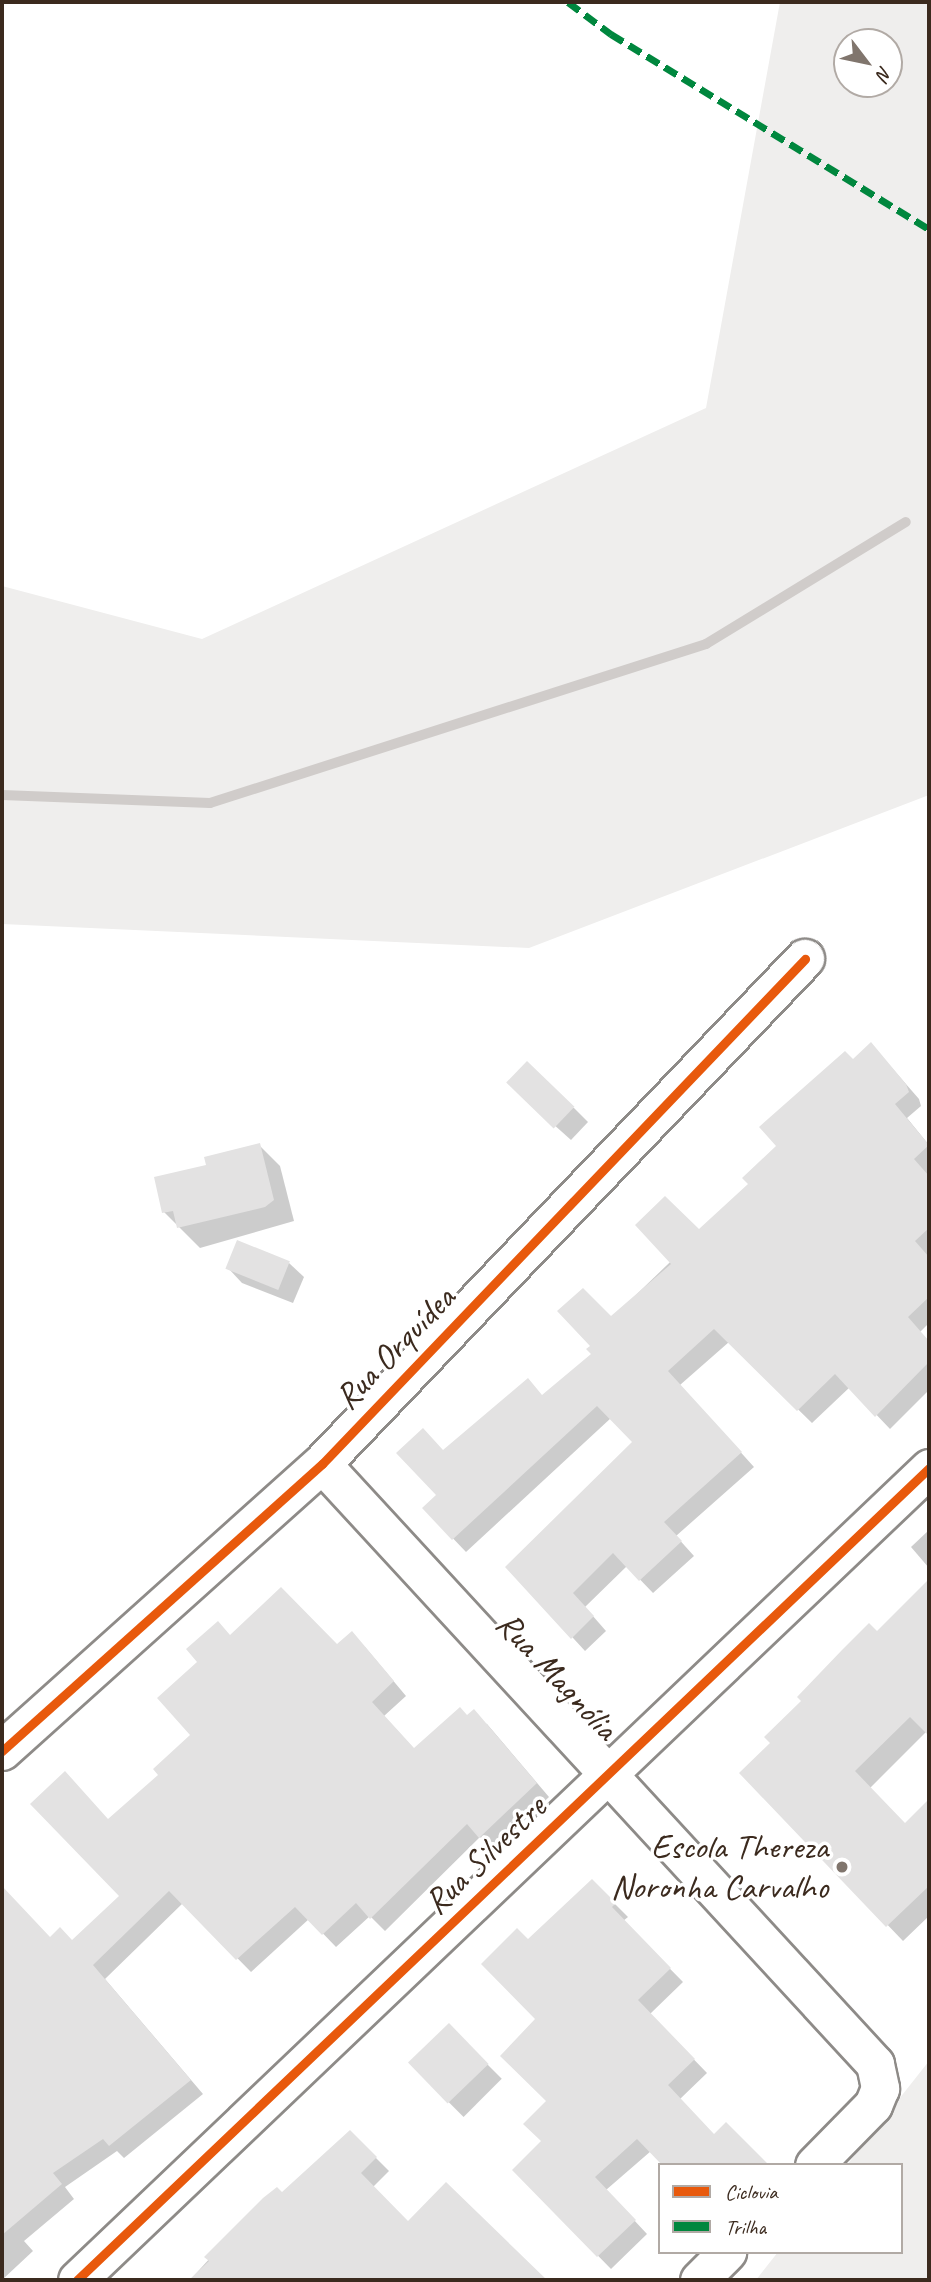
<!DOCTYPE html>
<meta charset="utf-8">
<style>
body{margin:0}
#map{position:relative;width:931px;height:2282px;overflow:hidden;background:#fff;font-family:Caveat,sans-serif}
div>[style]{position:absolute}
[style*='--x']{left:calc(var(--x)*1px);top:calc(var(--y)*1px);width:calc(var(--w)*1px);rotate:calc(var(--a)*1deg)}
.green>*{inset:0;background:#efeeed}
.shadow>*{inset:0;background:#0003;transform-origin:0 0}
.stream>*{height:10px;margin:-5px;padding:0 5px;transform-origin:5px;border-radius:5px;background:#d0ccca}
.building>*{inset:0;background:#e3e2e2;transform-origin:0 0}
.roads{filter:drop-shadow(2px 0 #8e8b88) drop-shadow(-2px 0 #8e8b88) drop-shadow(0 2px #8e8b88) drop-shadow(0 -2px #8e8b88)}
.minor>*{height:37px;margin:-18.5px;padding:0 18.5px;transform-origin:18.5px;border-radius:18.5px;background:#fff}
.tertiary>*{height:38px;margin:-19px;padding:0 19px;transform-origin:19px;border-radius:19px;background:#fff}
.quiet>*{height:7px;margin-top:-3.5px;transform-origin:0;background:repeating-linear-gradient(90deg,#00873e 0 14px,transparent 0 21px)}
.cycleway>*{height:9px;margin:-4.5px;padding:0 4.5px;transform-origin:4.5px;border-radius:4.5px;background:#e8590c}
.dots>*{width:19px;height:19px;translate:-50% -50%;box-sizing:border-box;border:4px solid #fff;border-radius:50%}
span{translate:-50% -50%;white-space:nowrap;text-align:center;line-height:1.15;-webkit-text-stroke:7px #fff;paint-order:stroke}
.street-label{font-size:35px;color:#3b2a1e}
.poi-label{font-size:35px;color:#3b2a1e}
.right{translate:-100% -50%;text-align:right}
.frame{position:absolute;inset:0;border:4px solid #3b2a1e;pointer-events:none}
.legend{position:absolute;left:658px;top:2163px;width:245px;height:91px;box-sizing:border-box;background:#fff;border:2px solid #b1aaa5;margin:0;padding:9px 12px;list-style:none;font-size:21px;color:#3b2a1e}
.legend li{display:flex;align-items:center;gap:14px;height:35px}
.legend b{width:35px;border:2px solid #b1aaa5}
.north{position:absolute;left:833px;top:28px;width:70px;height:70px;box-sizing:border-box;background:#fff;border:2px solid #b1aaa5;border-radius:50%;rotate:122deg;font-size:19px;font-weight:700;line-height:28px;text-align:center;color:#3b2a1e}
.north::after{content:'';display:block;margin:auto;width:24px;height:32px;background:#80756d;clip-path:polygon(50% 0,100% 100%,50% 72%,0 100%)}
</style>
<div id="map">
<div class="green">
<div style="clip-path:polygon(evenodd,780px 2px,929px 2px,929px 795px,529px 948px,2px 924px,2px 586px,202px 639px,706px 408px,780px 2px,847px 42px,889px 42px,889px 84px,847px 84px,847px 42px)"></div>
<div style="clip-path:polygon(929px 2061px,929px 2280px,756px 2280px,778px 2252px,901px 2252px,901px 2165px,847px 2165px)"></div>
</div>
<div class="shadow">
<div style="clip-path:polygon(871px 1044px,919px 1099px,921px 1106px,907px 1118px,929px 1145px,929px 1323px,920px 1332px,929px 1342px,929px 1390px,890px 1429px,850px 1387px,812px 1423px,729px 1342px,680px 1385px,754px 1467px,676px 1536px,694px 1556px,653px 1593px,627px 1566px,585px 1607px,606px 1631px,585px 1651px,508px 1567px,634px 1442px,611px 1418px,466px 1552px,424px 1508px,438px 1495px,444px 1452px,543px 1397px,593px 1354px,611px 1319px,750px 1185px,778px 1146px)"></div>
<div style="clip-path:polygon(524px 1098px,574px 1108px,588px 1122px,571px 1140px)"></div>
<div style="clip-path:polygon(259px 1145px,280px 1166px,294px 1221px,200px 1248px,164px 1212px)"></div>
<div style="clip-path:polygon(289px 1263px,304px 1277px,293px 1303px,242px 1283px,228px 1268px)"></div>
<div style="clip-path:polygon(929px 1530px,929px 1568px,911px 1547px)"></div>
<div style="clip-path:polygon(929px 1582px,929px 1734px,927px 1731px,870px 1788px,905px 1825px,929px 1802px,929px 1916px,903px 1941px,742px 1773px)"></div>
<div style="clip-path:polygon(231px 1637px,365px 1647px,406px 1696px,384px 1716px,415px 1750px,468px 1717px,487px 1724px,549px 1797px,493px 1850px,480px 1837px,385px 1931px,370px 1916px,336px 1947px,309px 1919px,251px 1972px,183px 1903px,105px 1979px,203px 2094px,124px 2158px,117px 2151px,65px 2187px,74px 2199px,24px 2241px,33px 2251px,2px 2280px,2px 1888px,50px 1939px,73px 1942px,121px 1896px,109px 1821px,161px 1775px,193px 1735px)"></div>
<div style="clip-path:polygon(592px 1881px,628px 1917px,623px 1921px,683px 1982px,650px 2014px,707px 2073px,680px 2099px,715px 2136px,766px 2165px,651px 2151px,606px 2190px,647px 2234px,611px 2269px,514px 2170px,543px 2141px,548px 2101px,528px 1942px)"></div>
<div style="left:448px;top:2025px;width:76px;height:54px;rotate:45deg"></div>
<div style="clip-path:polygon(350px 2132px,389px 2171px,373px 2187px,408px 2223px,446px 2185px,545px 2280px,318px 2280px,313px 2274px,306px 2280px,190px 2280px,264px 2199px,282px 2194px)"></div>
</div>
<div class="stream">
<div style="--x:2;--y:795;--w:208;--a:2.2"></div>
<div style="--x:210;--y:803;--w:521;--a:-17.77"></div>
<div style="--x:706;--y:644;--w:234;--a:-31.4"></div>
</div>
<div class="building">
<div style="clip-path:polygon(871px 1042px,906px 1084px,909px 1092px,895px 1104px,929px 1145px,914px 1159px,929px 1176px,929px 1228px,915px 1241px,929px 1257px,929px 1297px,908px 1317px,929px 1341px,929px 1362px,875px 1417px,835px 1374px,797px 1411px,714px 1329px,668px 1371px,742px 1452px,664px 1522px,682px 1541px,639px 1581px,613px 1553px,573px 1593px,594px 1616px,571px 1639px,505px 1567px,632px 1442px,597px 1406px,452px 1540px,422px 1508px,436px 1495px,396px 1453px,423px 1428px,443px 1450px,528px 1378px,542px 1395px,591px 1354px,586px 1349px,590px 1346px,557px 1311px,583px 1288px,611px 1316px,671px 1264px,635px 1225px,665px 1196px,699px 1229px,748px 1184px,742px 1178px,776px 1146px,759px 1127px,845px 1051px,853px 1059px)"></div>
<div style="left:527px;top:1061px;width:66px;height:30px;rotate:44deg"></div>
<div style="clip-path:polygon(260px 1143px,274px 1200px,265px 1207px,177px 1228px,173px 1211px,162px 1213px,154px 1177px,206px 1165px,204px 1157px)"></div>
<div style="left:237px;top:1240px;width:57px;height:31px;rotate:22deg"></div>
<div style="clip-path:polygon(929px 1579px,929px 1736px,910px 1717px,855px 1771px,905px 1823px,929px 1799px,929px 1886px,886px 1927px,739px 1773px,770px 1743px,764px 1737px,801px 1701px,797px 1697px,842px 1650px,869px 1623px,877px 1631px)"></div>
<div style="clip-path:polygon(281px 1587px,337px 1644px,352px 1631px,394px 1681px,372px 1702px,414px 1748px,460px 1707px,467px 1715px,474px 1709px,537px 1783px,479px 1838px,467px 1824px,370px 1919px,356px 1903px,322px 1935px,295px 1907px,236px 1960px,169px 1891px,93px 1965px,191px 2080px,109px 2146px,103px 2139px,53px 2173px,62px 2184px,2px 2235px,2px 1886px,50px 1937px,60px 1927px,72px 1940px,119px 1896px,30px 1804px,65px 1771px,108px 1819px,158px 1775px,153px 1769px,190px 1735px,157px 1698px,197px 1662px,186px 1649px,218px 1621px,230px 1635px)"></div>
<div style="clip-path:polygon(592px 1879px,616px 1903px,612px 1907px,671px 1968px,638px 2000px,695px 2059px,668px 2085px,714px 2134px,726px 2122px,769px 2165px,662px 2165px,637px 2139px,595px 2177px,636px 2220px,597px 2257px,512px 2170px,541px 2141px,523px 2124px,546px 2101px,500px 2056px,535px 2019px,481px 1964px,517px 1928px,528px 1939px)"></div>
<div style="left:449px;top:2023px;width:57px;height:57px;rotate:46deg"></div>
<div style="clip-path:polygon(350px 2130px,377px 2157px,361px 2173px,408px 2221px,446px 2182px,547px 2280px,189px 2280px,209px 2261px,204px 2257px,263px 2198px,277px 2187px,282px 2192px)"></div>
</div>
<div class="roads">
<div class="minor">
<div style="--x:322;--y:1464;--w:816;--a:47.33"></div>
<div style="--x:875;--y:2064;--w:25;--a:78"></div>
<div style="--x:880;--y:2088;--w:18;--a:112"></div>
<div style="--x:873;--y:2105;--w:84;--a:134.5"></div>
<div style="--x:77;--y:2280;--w:1177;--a:-43.62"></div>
<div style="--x:699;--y:2280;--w:40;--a:-45"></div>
</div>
<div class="tertiary">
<div style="--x:2;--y:1751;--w:430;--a:-41.9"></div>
<div style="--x:322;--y:1464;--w:699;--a:-46.28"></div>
</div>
</div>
<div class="quiet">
<div style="--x:568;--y:2;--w:54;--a:36.7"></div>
<div style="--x:611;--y:34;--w:373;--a:31.5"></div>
</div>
<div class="cycleway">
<div style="--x:2;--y:1751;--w:430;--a:-41.9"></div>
<div style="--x:322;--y:1464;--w:699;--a:-46.28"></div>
<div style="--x:77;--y:2280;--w:1177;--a:-43.62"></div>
</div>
<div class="dots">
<div style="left:842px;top:1867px;background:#80756d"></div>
</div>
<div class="street-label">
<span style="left:395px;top:1348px;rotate:-46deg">Rua Orquídea</span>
<span style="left:557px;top:1676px;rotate:47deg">Rua Magnólia</span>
<span style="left:485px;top:1855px;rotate:-44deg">Rua Silvestre</span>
</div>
<div class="poi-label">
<span class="right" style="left:828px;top:1867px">Escola Thereza<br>Noronha Carvalho</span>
</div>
<div class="frame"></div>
<ul class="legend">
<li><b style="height:9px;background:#e8590c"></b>Ciclovia</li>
<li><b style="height:9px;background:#00873e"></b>Trilha</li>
</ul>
<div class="north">N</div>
</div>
